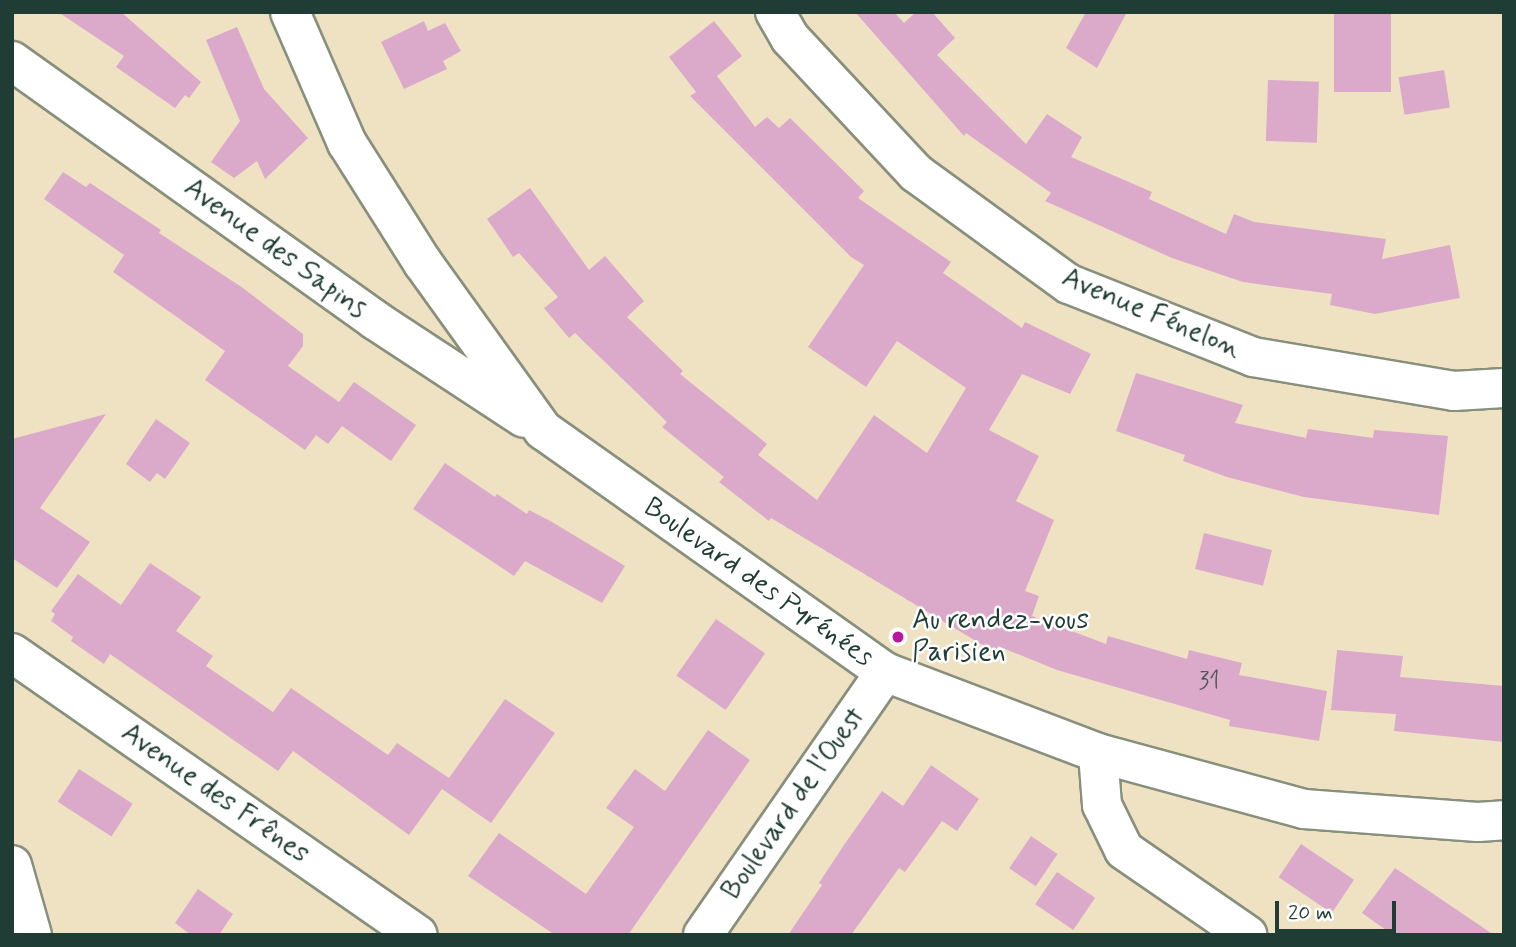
<!DOCTYPE html>
<meta charset="utf-8">
<style>
body{margin:0}
#map{position:relative;width:1516px;height:947px;overflow:hidden;background:#efe2c3;font-family:Mynerve,sans-serif}
div>[style]{position:absolute}
[style*='--x']{left:calc(var(--x)*1px);top:calc(var(--y)*1px);width:calc(var(--w)*1px);rotate:calc(var(--a)*1deg)}
.building>*{inset:0;background:#dbaacb;transform-origin:0 0}
.roads{filter:drop-shadow(2px 0 #87907c) drop-shadow(-2px 0 #87907c) drop-shadow(0 2px #87907c) drop-shadow(0 -2px #87907c)}
.minor>*{height:38px;margin:-19px;padding:0 19px;transform-origin:19px;border-radius:19px;background:#fff}
.dots>*{width:19px;height:19px;translate:-50% -50%;box-sizing:border-box;border:4px solid #fff;border-radius:50%}
span{translate:-50% -50%;white-space:nowrap;text-align:center;line-height:1.15;-webkit-text-stroke:5px #fff;paint-order:stroke}
.number-label{font-size:24px;color:#4e585a}
.number-label span{-webkit-text-stroke-width:0}
.street-label{font-size:28px;color:#1f3d34}
.poi-label{font-size:28px;color:#1f3d34}
.left{translate:0 -50%;text-align:left}
.frame{position:absolute;inset:0;border:14px solid #1f3d34;pointer-events:none}
.scale{position:absolute;left:1275px;top:901px;width:121px;height:32px;box-sizing:border-box;border:4px solid #1f3d34;border-top:0;padding-left:9px;font-size:21px;line-height:24px;white-space:nowrap;color:#1f3d34;-webkit-text-stroke:5px #fff;paint-order:stroke}
</style>
<div id="map">
<div class="building">
<div style="clip-path:polygon(58px 12px,121px 12px,201px 82px,189px 98px,185px 95px,175px 108px,116px 67px,124px 56px)"></div>
<div style="clip-path:polygon(855px 12px,894px 12px,904px 23px,916px 12px,932px 12px,955px 38px,937px 55px,1026px 144px,1047px 114px,1082px 137px,1071px 157px,1152px 192px,1149px 199px,1226px 234px,1234px 214px,1254px 222px,1386px 239px,1382px 259px,1450px 245px,1460px 298px,1375px 314px,1330px 305px,1332px 294px,1243px 282px,1172px 258px,1045px 201px,1051px 193px,966px 133px,964px 136px)"></div>
<div style="clip-path:polygon(1086px 12px,1127px 12px,1097px 68px,1066px 48px)"></div>
<div style="left:1334px;top:12px;width:57px;height:80px"></div>
<div style="clip-path:polygon(424px 21px,428px 31px,445px 23px,461px 51px,443px 61px,447px 69px,404px 89px,381px 42px)"></div>
<div style="clip-path:polygon(714px 21px,742px 56px,717px 76px,755px 127px,767px 117px,779px 128px,790px 118px,864px 191px,858px 198px,951px 262px,943px 273px,1022px 328px,1025px 322px,1091px 354px,1070px 394px,1022px 374px,989px 430px,1039px 456px,1016px 501px,1054px 520px,1025px 591px,1039px 596px,1032px 616px,1106px 644px,1108px 636px,1187px 659px,1189px 650px,1242px 663px,1239px 675px,1327px 691px,1319px 741px,1229px 726px,1230px 720px,1057px 670px,998px 646px,996px 653px,771px 518px,769px 521px,719px 482px,724px 477px,662px 427px,667px 422px,575px 333px,569px 338px,544px 308px,558px 297px,519px 253px,513px 257px,487px 219px,530px 188px,589px 270px,605px 256px,644px 301px,627px 317px,683px 371px,680px 374px,767px 444px,758px 455px,817px 500px,874px 415px,927px 453px,966px 388px,897px 341px,866px 387px,808px 347px,864px 265px,851px 257px,690px 96px,696px 92px,669px 57px)"></div>
<div style="clip-path:polygon(237px 27px,264px 89px,308px 138px,265px 179px,257px 161px,234px 178px,211px 162px,240px 121px,206px 40px)"></div>
<div style="left:1444px;top:70px;width:38px;height:46px;rotate:81deg"></div>
<div style="left:1268px;top:80px;width:51px;height:61px;rotate:2deg"></div>
<div style="clip-path:polygon(63px 172px,86px 187px,90px 183px,161px 230px,159px 233px,243px 288px,303px 334px,303px 346px,288px 366px,339px 402px,354px 382px,416px 425px,391px 461px,342px 426px,328px 444px,316px 435px,305px 450px,205px 380px,225px 351px,113px 272px,124px 255px,44px 199px)"></div>
<div style="clip-path:polygon(1136px 373px,1243px 405px,1235px 423px,1306px 438px,1308px 429px,1373px 438px,1374px 430px,1448px 436px,1439px 515px,1304px 497px,1227px 477px,1183px 461px,1185px 455px,1116px 431px)"></div>
<div style="clip-path:polygon(106px 414px,40px 508px,90px 542px,57px 588px,12px 558px,12px 439px)"></div>
<div style="clip-path:polygon(156px 419px,190px 443px,165px 479px,157px 473px,150px 482px,126px 464px)"></div>
<div style="clip-path:polygon(445px 463px,495px 497px,497px 494px,527px 514px,529px 510px,552px 522px,625px 566px,602px 603px,525px 561px,514px 576px,413px 509px)"></div>
<div style="left:1204px;top:533px;width:70px;height:37px;rotate:14deg"></div>
<div style="clip-path:polygon(150px 563px,201px 597px,176px 631px,213px 656px,206px 666px,273px 712px,291px 688px,388px 755px,397px 743px,449px 778px,505px 699px,555px 733px,491px 823px,442px 789px,409px 835px,293px 751px,278px 771px,110px 654px,104px 664px,71px 641px,73px 637px,51px 621px,55px 614px,51px 611px,78px 574px,121px 605px)"></div>
<div style="left:716px;top:619px;width:60px;height:69px;rotate:35deg"></div>
<div style="clip-path:polygon(1337px 650px,1403px 656px,1400px 677px,1504px 686px,1504px 742px,1394px 731px,1396px 714px,1331px 710px)"></div>
<div style="clip-path:polygon(708px 730px,750px 760px,628px 935px,555px 935px,468px 876px,499px 833px,586px 894px,634px 827px,606px 808px,635px 769px,665px 791px)"></div>
<div style="clip-path:polygon(931px 765px,979px 799px,957px 831px,942px 821px,905px 872px,899px 868px,851px 935px,788px 935px,822px 885px,819px 883px,844px 845px,882px 791px,903px 806px)"></div>
<div style="left:79px;top:769px;width:64px;height:39px;rotate:33deg"></div>
<div style="left:1031px;top:836px;width:32px;height:39px;rotate:34deg"></div>
<div style="left:1301px;top:844px;width:64px;height:40px;rotate:34deg"></div>
<div style="clip-path:polygon(1395px 868px,1494px 935px,1393px 935px,1362px 913px)"></div>
<div style="left:1057px;top:872px;width:46px;height:39px;rotate:34deg"></div>
<div style="clip-path:polygon(198px 889px,233px 914px,219px 935px,191px 935px,175px 923px)"></div>
</div>
<div class="roads">
<div class="minor">
<div style="--x:290;--y:12;--w:143;--a:66.5"></div>
<div style="--x:347;--y:143;--w:142;--a:57.7"></div>
<div style="--x:423;--y:263;--w:206;--a:54.3"></div>
<div style="--x:543;--y:430;--w:419;--a:35.3"></div>
<div style="--x:885;--y:672;--w:228;--a:20.8"></div>
<div style="--x:1098;--y:753;--w:213;--a:15.2"></div>
<div style="--x:1304;--y:809;--w:174;--a:4.3"></div>
<div style="--x:1478;--y:822;--w:26;--a:-4"></div>
<div style="--x:775;--y:12;--w:30;--a:60"></div>
<div style="--x:790;--y:38;--w:185;--a:47"></div>
<div style="--x:916;--y:173;--w:189;--a:36"></div>
<div style="--x:1069;--y:284;--w:198;--a:21.6"></div>
<div style="--x:1253;--y:357;--w:204;--a:9.6"></div>
<div style="--x:1454;--y:391;--w:50;--a:-3.4"></div>
<div style="--x:12;--y:61;--w:446;--a:35.5"></div>
<div style="--x:375;--y:320;--w:178;--a:33.3"></div>
<div style="--x:12;--y:653;--w:494;--a:34.8"></div>
<div style="--x:1098;--y:753;--w:52;--a:85.6"></div>
<div style="--x:1102;--y:805;--w:50;--a:63.9"></div>
<div style="--x:1124;--y:850;--w:150;--a:34.6"></div>
<div style="--x:12;--y:865;--w:73;--a:74.1"></div>
<div style="--x:703;--y:935;--w:320;--a:-55.3"></div>
</div>
</div>
<div class="dots">
<div style="left:898px;top:637px;background:#b5179e"></div>
</div>
<div class="number-label">
<span style="left:1209px;top:682px">31</span>
</div>
<div class="street-label">
<span style="left:275px;top:249px;rotate:36deg">Avenue des Sapins</span>
<span style="left:1151px;top:314px;rotate:23deg">Avenue Fénelon</span>
<span style="left:758px;top:583px;rotate:35deg">Boulevard des Pyrénées</span>
<span style="left:215px;top:794px;rotate:35deg">Avenue des Frênes</span>
<span style="left:794px;top:804px;rotate:-55deg">Boulevard de l'Ouest</span>
</div>
<div class="poi-label">
<span class="left" style="left:912px;top:637px">Au rendez-vous<br>Parisien</span>
</div>
<div class="frame"></div>
<div class="scale">20 m</div>
</div>
